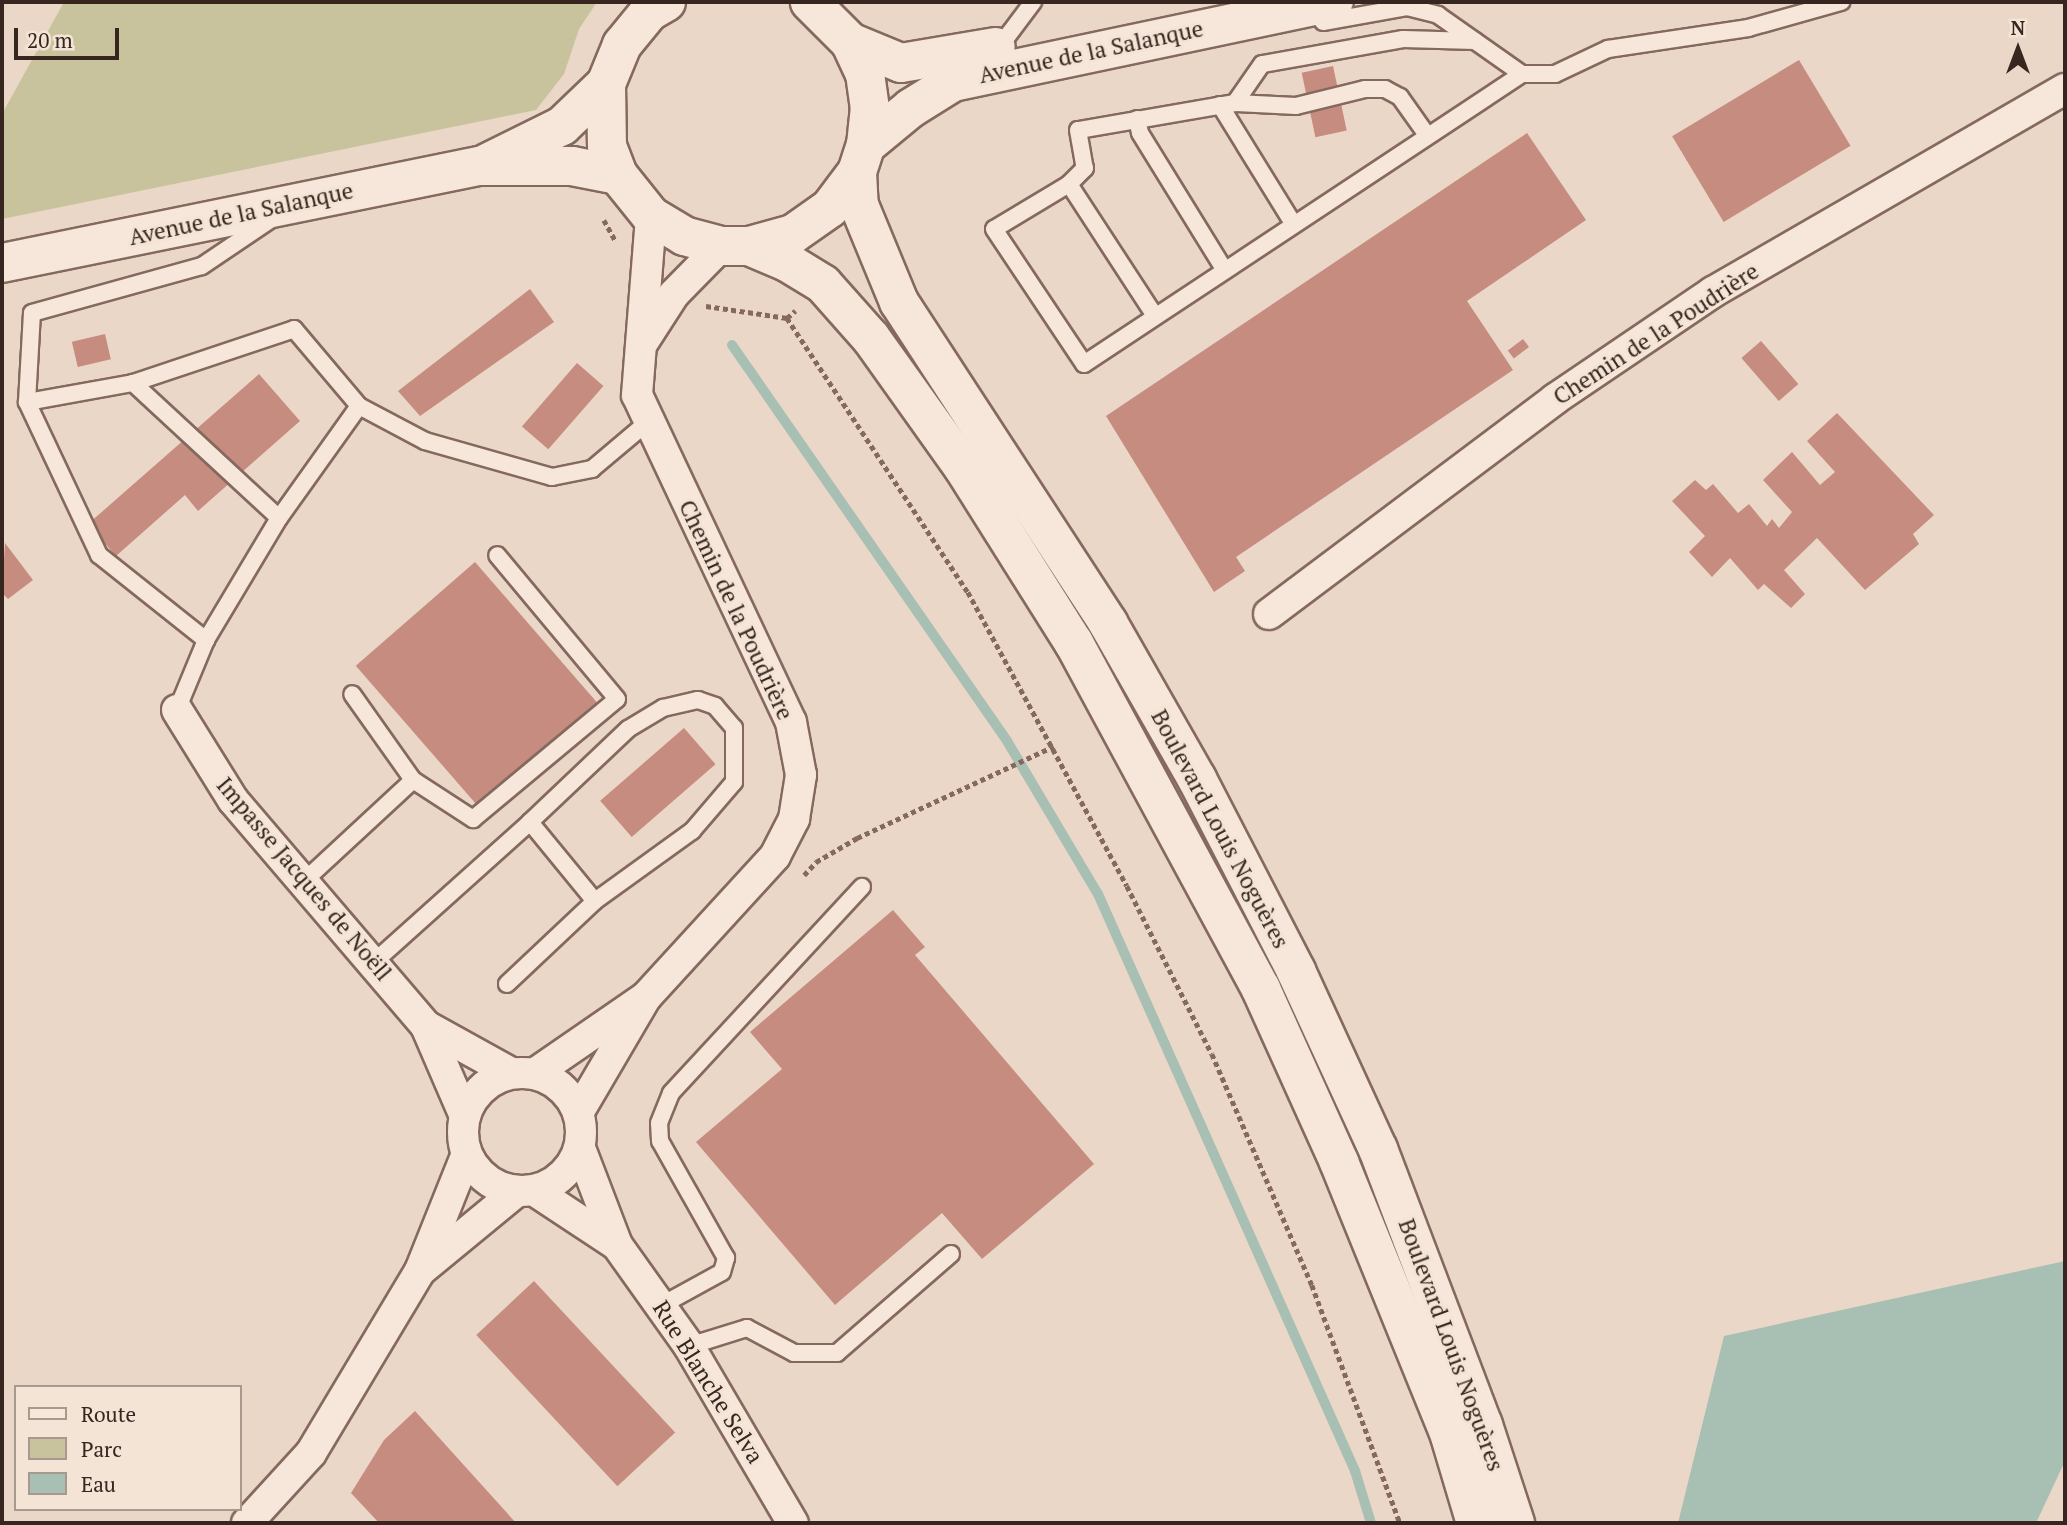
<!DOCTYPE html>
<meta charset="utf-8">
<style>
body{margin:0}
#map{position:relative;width:2067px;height:1525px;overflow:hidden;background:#ebd7c7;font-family:"PT Serif",serif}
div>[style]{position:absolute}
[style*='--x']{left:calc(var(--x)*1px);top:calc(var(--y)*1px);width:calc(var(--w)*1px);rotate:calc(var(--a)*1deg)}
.green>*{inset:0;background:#c8c39c}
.water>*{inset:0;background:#a8bfb3}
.stream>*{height:10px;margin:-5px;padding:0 5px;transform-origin:5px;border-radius:5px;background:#a8bfb3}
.building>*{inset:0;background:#c68c80;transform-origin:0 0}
.path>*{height:4.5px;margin-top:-2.25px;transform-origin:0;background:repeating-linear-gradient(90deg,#85695e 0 5px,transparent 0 8.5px)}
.roads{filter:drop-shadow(2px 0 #85695e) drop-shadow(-2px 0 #85695e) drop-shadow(0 2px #85695e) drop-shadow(0 -2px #85695e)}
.service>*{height:16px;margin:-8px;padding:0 8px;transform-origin:8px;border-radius:8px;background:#f6e7da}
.minor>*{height:30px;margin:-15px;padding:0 15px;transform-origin:15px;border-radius:15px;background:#f6e7da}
.minor>.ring{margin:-15px;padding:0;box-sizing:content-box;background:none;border:30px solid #f6e7da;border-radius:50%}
.tertiary>*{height:38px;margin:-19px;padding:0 19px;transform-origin:19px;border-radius:19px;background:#f6e7da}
.secondary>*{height:38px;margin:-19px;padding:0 19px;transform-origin:19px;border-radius:19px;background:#f6e7da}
span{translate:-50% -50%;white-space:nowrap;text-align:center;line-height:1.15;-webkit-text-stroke:6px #f3e4d6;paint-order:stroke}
.street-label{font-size:23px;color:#372620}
.frame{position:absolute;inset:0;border:4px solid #372620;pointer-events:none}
.legend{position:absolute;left:14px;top:1385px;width:228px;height:126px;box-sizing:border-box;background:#f3e4d6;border:2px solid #a8988d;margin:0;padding:9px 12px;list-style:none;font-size:21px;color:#372620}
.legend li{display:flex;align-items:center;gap:14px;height:35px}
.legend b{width:35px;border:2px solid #a8988d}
.north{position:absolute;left:1983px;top:14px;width:70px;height:70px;-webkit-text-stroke:5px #f3e4d6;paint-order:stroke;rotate:0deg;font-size:19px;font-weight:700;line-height:28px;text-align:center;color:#372620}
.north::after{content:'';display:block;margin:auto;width:24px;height:32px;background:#372620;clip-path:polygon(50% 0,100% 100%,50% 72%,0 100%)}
.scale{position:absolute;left:14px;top:28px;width:105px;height:32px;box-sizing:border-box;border:4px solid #372620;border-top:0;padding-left:9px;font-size:21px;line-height:24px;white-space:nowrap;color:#372620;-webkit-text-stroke:5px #f3e4d6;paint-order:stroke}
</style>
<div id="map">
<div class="green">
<div style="clip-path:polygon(64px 2px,597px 2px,579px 29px,564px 74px,536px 110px,2px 219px,2px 114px)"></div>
</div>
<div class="water">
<div style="clip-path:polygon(2065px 1261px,2065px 1461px,2036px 1523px,1678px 1523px,1724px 1336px)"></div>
</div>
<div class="stream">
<div style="--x:732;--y:345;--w:482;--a:55.2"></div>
<div style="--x:1007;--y:741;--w:178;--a:59.3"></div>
<div style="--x:1098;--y:894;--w:632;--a:65.99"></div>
<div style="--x:1355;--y:1471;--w:54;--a:72.9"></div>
</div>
<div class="building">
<div style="left:1799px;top:60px;width:100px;height:148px;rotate:59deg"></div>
<div style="left:1333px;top:66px;width:66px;height:32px;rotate:78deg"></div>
<div style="clip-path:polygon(1527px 133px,1586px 220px,1467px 301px,1513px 370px,1236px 557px,1245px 571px,1214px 592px,1106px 416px)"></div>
<div style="clip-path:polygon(530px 289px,554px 322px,420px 416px,398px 391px)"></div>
<div style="left:105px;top:334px;width:26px;height:34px;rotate:77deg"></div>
<div style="left:1523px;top:339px;width:10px;height:19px;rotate:53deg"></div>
<div style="left:1761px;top:341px;width:57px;height:26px;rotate:49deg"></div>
<div style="left:577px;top:363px;width:35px;height:84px;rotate:41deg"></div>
<div style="clip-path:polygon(259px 374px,300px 421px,198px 511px,185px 495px,116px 556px,88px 524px)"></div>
<div style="clip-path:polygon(1837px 413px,1934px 515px,1913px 534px,1919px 544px,1865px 590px,1817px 538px,1784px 570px,1805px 594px,1791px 608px,1764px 584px,1758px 590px,1730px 558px,1712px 577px,1689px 552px,1705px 536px,1672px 501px,1695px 480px,1706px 490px,1713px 484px,1738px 513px,1749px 504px,1767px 526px,1772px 519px,1779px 528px,1792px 512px,1763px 480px,1792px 452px,1820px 485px,1835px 472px,1807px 441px)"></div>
<div style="clip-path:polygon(5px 543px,33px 580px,8px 599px,2px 593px)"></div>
<div style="left:475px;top:562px;width:186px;height:158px;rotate:49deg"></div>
<div style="left:684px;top:728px;width:48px;height:111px;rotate:49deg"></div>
<div style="clip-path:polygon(893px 910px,925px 947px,915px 955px,1094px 1164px,982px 1259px,942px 1213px,835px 1305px,696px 1142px,782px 1069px,750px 1032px)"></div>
<div style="left:534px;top:1281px;width:207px;height:79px;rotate:47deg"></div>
<div style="clip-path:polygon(415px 1411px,516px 1523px,379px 1523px,351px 1493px,384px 1440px)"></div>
</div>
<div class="path">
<div style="--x:604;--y:220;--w:23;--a:61"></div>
<div style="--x:706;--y:306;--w:82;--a:8.4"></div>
<div style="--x:787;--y:318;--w:11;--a:-41"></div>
<div style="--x:787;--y:318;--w:328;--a:56.6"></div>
<div style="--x:968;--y:592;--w:334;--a:61.6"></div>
<div style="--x:1127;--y:886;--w:188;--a:63.2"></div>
<div style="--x:1212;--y:1054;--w:252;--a:66.6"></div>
<div style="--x:1312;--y:1285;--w:254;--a:69.7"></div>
<div style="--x:804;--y:875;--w:18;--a:-47"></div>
<div style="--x:816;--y:862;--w:48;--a:-30.3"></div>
<div style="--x:857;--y:838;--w:217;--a:-25"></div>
</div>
<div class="roads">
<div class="service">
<div style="--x:1323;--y:22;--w:85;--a:-10.1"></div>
<div style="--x:1407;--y:7;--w:32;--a:14"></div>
<div style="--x:1438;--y:15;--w:103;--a:35.1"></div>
<div style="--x:1522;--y:74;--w:33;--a:0"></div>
<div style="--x:1555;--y:74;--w:59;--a:-25.3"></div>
<div style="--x:1608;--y:49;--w:142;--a:-8.5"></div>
<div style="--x:1748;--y:28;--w:97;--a:-15.6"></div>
<div style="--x:1475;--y:41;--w:72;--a:-178.4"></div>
<div style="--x:1403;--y:39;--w:143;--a:169.9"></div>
<div style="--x:1262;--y:64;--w:47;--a:124.7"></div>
<div style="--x:1235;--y:103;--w:159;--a:170.2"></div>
<div style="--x:1078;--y:130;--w:39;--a:80"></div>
<div style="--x:1085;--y:168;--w:23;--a:135"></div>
<div style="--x:1069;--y:184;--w:87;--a:149"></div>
<div style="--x:994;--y:229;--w:162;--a:56.3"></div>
<div style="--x:1084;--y:364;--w:525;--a:-33.51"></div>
<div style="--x:1000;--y:46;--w:55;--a:-53.1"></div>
<div style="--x:1235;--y:103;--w:61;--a:2.8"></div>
<div style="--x:1296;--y:106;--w:71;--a:-13.8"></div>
<div style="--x:1365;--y:89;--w:20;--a:0"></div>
<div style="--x:1385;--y:89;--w:17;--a:28"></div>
<div style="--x:1400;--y:97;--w:47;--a:54.6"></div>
<div style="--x:1220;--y:105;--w:139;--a:58.3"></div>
<div style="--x:1137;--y:119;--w:14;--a:78"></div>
<div style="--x:1140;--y:133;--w:160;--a:58.3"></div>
<div style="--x:1069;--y:184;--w:158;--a:56.9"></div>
<div style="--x:133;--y:383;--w:170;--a:-18.5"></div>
<div style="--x:294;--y:329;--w:101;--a:49.8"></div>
<div style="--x:359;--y:406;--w:138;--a:125.5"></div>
<div style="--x:27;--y:402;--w:169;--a:64.8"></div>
<div style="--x:99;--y:555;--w:137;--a:38.5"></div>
<div style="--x:359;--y:406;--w:75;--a:27.9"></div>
<div style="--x:425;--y:441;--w:132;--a:15.8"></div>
<div style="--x:552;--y:477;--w:41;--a:-11.3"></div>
<div style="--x:592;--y:469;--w:75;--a:-40.1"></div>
<div style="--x:177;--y:710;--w:76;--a:-67.5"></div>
<div style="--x:206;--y:640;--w:142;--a:-59.1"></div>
<div style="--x:279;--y:518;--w:199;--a:-137.2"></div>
<div style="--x:133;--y:383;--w:108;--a:169.8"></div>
<div style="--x:27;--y:402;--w:89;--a:-86.8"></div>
<div style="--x:32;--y:313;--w:176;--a:-15.5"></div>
<div style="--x:202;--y:266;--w:82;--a:-34.1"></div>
<div style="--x:413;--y:780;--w:72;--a:33"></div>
<div style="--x:473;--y:819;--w:187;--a:-39.8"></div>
<div style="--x:617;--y:699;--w:187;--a:-129.8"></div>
<div style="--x:530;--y:822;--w:135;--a:-43.5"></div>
<div style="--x:628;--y:729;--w:41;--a:-31"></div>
<div style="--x:663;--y:708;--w:36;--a:-13"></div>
<div style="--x:698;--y:700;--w:18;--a:19"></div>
<div style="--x:715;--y:706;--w:29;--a:49"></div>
<div style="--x:734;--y:728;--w:54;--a:90"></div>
<div style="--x:734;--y:782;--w:65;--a:130.6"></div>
<div style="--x:692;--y:831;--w:120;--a:144.2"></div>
<div style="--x:303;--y:882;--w:150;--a:-42.8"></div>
<div style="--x:413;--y:780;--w:105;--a:-125.3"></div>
<div style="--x:373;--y:963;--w:211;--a:-41.9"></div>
<div style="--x:530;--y:822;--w:102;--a:50.6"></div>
<div style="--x:595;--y:901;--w:121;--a:136.7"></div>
<div style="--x:662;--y:1305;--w:68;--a:-28.8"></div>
<div style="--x:722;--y:1272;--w:15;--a:-74"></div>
<div style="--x:726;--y:1258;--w:134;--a:-119.4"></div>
<div style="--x:660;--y:1141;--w:18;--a:-93"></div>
<div style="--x:659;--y:1123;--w:32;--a:-68"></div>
<div style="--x:671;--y:1093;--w:281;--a:-47.2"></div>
<div style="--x:689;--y:1346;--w:61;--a:-17.2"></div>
<div style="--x:747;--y:1328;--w:53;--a:28"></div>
<div style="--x:794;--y:1353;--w:43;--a:0"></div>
<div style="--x:837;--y:1353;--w:151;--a:-41"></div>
</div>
<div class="minor">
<div style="--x:643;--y:342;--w:57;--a:-57.1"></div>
<div style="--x:674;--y:294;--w:67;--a:-45.6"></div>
<div style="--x:1269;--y:614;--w:358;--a:-36.9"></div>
<div style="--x:1555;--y:399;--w:191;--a:-34.1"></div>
<div style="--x:1713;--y:292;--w:406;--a:-30"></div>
<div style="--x:177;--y:710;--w:106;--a:58.1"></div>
<div style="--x:233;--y:800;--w:297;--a:49.5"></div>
<div style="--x:646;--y:997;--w:191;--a:-47.5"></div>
<div style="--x:775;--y:856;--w:42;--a:-62.8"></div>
<div style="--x:794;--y:819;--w:45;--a:-81"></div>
<div style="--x:801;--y:775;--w:54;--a:-100.7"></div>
<div style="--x:791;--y:722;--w:361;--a:-115.2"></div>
<div style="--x:637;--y:395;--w:180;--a:-85.5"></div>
<div class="ring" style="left:463px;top:1073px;width:88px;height:88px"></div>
<div style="--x:534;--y:1074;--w:136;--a:-34.5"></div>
<div style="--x:646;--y:997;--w:134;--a:120.4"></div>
<div style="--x:464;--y:1114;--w:96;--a:-113.4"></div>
<div style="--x:426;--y:1026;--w:97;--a:28.9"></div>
<div style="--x:580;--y:1148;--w:104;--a:69.1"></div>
<div style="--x:617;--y:1245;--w:124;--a:54.5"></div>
<div style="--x:689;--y:1346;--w:205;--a:59.6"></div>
<div style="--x:466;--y:1156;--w:124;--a:111.8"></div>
<div style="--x:420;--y:1271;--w:124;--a:-39.5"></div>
<div style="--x:535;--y:1191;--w:98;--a:33.4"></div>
<div style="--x:247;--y:1523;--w:95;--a:-47.6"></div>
<div style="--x:311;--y:1453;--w:212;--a:-59.1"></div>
</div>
<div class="tertiary">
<div style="--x:487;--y:163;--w:84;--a:-26.3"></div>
<div style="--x:562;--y:126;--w:61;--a:-43.7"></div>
<div style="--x:2;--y:263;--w:488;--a:-11.5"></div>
<div style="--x:480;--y:166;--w:92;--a:0"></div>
<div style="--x:572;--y:166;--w:47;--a:11.1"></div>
</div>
<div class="secondary">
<div style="--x:666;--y:2;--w:20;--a:150"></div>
<div style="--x:649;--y:12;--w:43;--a:129.3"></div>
<div style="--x:622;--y:45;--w:42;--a:112.3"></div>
<div style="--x:606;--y:84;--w:62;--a:89.1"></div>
<div style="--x:607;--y:146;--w:31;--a:69"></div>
<div style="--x:618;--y:175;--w:53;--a:51.2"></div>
<div style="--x:651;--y:216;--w:39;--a:31"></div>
<div style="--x:684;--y:236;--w:38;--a:15"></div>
<div style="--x:721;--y:246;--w:28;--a:0"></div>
<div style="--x:749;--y:246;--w:46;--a:-15.3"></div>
<div style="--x:793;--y:234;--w:45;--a:-35.1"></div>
<div style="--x:830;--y:208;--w:45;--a:-53.1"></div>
<div style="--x:857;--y:172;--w:28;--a:-72"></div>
<div style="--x:866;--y:145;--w:36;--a:-84"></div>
<div style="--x:870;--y:109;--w:35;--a:-98"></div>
<div style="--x:865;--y:74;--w:35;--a:-115"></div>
<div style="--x:850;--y:42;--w:57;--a:-135"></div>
<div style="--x:850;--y:42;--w:55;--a:22.4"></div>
<div style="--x:901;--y:63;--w:96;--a:-9.6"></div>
<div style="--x:866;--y:145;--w:58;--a:-39.4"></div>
<div style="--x:911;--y:108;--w:49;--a:-31.8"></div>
<div style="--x:953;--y:82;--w:389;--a:-11.9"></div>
<div style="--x:857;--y:172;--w:33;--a:87"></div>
<div style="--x:859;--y:205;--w:105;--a:67.6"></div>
<div style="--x:899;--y:302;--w:383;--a:56.9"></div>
<div style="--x:1108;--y:623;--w:180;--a:60.3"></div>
<div style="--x:1197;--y:779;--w:216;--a:62.7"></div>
<div style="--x:1296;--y:971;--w:196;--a:65.3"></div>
<div style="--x:1378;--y:1149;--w:295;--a:69.2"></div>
<div style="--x:1483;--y:1425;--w:103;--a:71.9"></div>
<div style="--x:749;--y:246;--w:41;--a:22.8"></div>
<div style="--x:787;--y:262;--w:42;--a:31.4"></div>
<div style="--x:823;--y:284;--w:72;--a:48.4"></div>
<div style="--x:871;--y:338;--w:158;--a:54.5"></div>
<div style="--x:963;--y:467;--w:208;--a:57.8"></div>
<div style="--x:1074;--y:643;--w:393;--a:61.6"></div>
<div style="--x:1261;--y:989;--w:190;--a:65.7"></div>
<div style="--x:1339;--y:1162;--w:296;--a:67.9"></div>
<div style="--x:1450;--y:1436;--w:91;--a:73.4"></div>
</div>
</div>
<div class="street-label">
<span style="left:1091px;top:52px;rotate:-12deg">Avenue de la Salanque</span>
<span style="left:241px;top:214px;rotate:-12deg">Avenue de la Salanque</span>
<span style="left:1656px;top:334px;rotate:-33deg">Chemin de la Poudrière</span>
<span style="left:736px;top:610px;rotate:65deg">Chemin de la Poudrière</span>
<span style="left:1220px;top:829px;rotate:62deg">Boulevard Louis Noguères</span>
<span style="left:304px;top:879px;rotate:50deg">Impasse Jacques de Noëll</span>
<span style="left:1451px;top:1345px;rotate:70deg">Boulevard Louis Noguères</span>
<span style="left:708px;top:1382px;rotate:58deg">Rue Blanche Selva</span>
</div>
<div class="frame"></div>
<ul class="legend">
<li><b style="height:9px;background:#f6e7da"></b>Route</li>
<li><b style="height:19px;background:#c8c39c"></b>Parc</li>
<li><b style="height:19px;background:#a8bfb3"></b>Eau</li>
</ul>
<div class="north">N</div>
<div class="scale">20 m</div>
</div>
